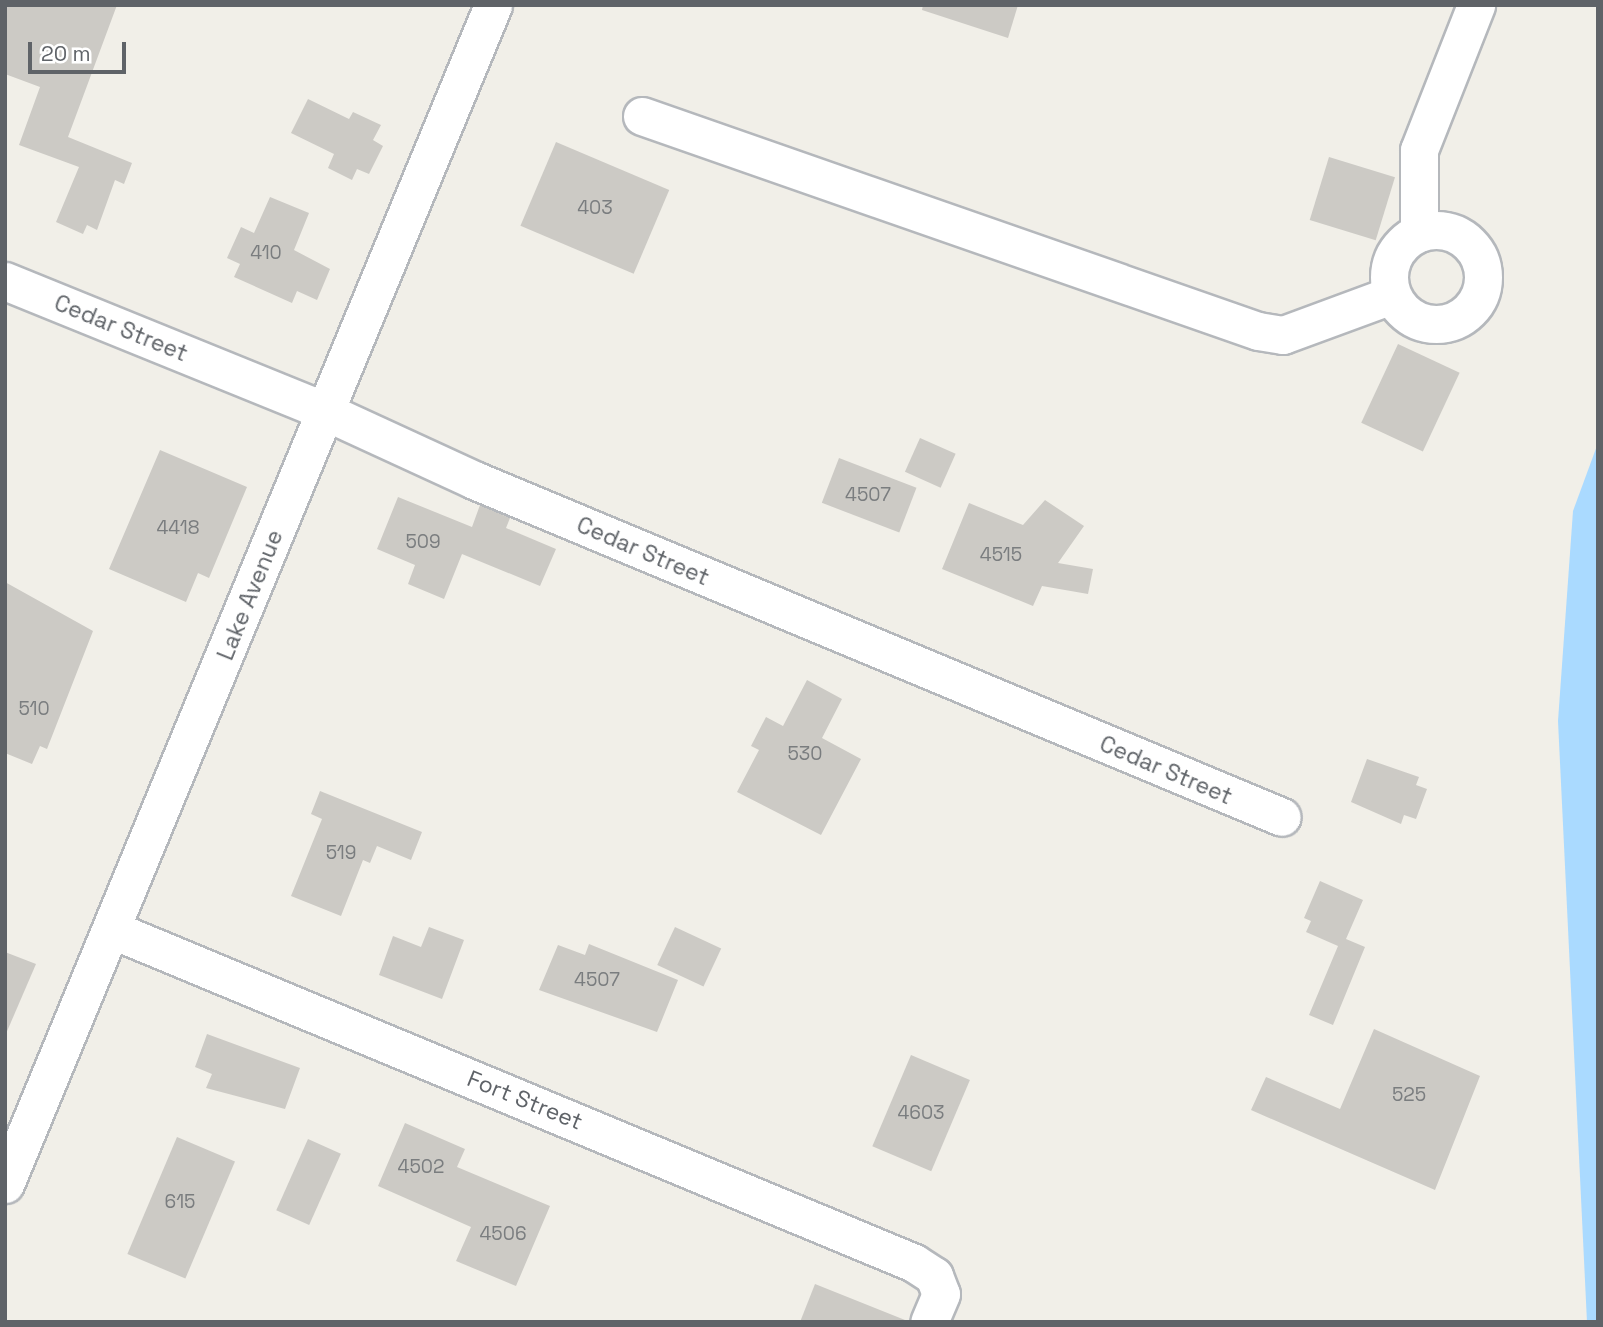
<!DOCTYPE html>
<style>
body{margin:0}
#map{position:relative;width:1603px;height:1327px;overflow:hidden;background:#f1efe8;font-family:"Space Grotesk",sans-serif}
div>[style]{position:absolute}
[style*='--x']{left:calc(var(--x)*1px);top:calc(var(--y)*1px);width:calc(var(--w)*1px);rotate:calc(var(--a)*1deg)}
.water>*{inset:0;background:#aadaff}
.building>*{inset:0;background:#cccac5;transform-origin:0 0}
.roads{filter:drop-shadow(2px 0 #b5b8bc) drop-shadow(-2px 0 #b5b8bc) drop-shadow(0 2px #b5b8bc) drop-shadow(0 -2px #b5b8bc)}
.minor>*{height:37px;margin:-18.5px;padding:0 18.5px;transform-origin:18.5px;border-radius:18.5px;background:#fff}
.minor>.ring{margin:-18.5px;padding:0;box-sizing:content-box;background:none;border:37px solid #fff;border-radius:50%}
span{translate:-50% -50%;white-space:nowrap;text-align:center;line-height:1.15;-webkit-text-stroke:7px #fff;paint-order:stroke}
.number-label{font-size:19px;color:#7a7d7f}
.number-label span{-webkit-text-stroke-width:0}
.street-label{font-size:23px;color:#5f6368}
.frame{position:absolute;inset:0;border:7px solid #5f6368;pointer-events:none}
.scale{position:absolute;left:28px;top:42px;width:98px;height:32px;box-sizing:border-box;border:4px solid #5f6368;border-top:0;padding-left:9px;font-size:21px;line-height:24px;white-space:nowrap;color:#5f6368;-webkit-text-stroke:5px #fff;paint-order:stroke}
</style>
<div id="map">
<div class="water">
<div style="clip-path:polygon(1598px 443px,1598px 1322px,1587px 1322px,1558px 721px,1573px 511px)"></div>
</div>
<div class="building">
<div style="clip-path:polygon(5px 5px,117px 5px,68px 137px,132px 163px,124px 184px,115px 180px,97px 230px,87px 225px,83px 234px,56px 222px,79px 167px,19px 145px,40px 87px,5px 74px)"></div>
<div style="clip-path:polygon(923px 5px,1018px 5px,1008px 38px,922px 10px)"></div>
<div style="clip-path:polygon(308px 99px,349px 119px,353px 112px,381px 125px,373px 140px,383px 146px,369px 174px,357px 169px,352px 180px,328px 168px,334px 154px,291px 133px)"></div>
<div style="left:556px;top:142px;width:123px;height:91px;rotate:23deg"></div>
<div style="left:1329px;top:157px;width:69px;height:66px;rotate:17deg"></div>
<div style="clip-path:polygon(270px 197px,309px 213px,294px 250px,330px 269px,317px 300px,297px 291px,292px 303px,234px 277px,240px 264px,227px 258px,241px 227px,254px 233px)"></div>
<div style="left:1398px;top:344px;width:68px;height:87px;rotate:25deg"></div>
<div style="left:920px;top:438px;width:39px;height:37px;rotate:24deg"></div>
<div style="clip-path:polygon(160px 450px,247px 487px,209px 578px,198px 573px,186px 602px,109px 569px)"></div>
<div style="left:839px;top:458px;width:83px;height:48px;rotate:21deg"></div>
<div style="clip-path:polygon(398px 497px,472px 527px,480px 505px,510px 518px,506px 528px,556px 549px,540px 586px,462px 554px,444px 599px,408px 584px,415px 565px,377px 549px)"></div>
<div style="clip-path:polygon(1045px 500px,1084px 526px,1058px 563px,1093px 569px,1088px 594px,1042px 586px,1033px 606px,942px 569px,969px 503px,1023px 525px)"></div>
<div style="clip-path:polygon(5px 582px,93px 631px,47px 749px,40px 746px,32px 764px,5px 753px)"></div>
<div style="clip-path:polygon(807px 680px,842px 699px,822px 738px,861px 759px,821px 835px,737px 792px,759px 750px,751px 746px,766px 717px,783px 726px)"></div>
<div style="clip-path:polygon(1367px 759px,1419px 777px,1416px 785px,1427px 789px,1416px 819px,1404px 815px,1401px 824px,1351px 802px)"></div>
<div style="clip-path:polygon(320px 791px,422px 832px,411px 860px,377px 846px,370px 863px,363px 860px,341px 916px,291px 896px,322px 819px,311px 814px)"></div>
<div style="clip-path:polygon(1320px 881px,1363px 900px,1346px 939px,1365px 947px,1333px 1025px,1309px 1015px,1338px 946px,1306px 932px,1311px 921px,1304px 918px)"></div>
<div style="clip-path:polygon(429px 927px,464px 940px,442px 999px,379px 975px,393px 936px,421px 947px)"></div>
<div style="left:675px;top:927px;width:51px;height:42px;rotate:25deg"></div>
<div style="clip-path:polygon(589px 944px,678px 980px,657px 1032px,539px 990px,558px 945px,585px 955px)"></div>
<div style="clip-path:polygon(5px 952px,36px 964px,5px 1036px)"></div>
<div style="clip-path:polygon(1374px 1029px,1480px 1076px,1435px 1190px,1251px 1110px,1266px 1077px,1340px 1109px)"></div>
<div style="clip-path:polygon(207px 1034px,300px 1068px,285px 1109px,206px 1088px,212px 1074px,195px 1067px)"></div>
<div style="left:911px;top:1055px;width:64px;height:99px;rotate:23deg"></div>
<div style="clip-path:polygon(405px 1123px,465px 1149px,457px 1167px,550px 1206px,516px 1286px,456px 1261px,471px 1227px,378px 1186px)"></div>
<div style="left:177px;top:1137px;width:63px;height:127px;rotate:23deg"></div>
<div style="left:308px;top:1139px;width:36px;height:78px;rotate:24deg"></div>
<div style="clip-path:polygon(815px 1284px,905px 1320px,905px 1322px,800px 1322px)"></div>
</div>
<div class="roads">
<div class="minor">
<div style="--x:642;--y:116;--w:652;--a:19.24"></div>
<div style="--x:1258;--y:331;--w:25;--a:9"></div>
<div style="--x:1283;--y:335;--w:116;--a:-20.2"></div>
<div class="ring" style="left:1389px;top:230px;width:57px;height:57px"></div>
<div style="--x:1419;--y:233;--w:83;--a:-90"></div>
<div style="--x:1419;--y:150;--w:156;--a:-68.5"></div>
<div style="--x:5;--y:281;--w:342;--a:22.1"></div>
<div style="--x:322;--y:410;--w:167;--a:24.7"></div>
<div style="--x:474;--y:480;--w:875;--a:22.64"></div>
<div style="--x:113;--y:930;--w:867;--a:22.57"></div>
<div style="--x:914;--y:1263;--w:24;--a:33"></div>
<div style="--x:934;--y:1276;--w:19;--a:69"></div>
<div style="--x:941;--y:1294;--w:30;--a:113"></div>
<div style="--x:5;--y:1184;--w:1276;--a:-67.51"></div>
</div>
</div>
<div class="number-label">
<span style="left:595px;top:208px">403</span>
<span style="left:266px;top:253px">410</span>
<span style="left:868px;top:495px">4507</span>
<span style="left:178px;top:528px">4418</span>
<span style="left:423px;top:542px">509</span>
<span style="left:1001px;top:555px">4515</span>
<span style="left:34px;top:709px">510</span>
<span style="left:805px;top:754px">530</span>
<span style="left:341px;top:853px">519</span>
<span style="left:597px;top:980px">4507</span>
<span style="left:1409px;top:1095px">525</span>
<span style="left:921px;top:1113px">4603</span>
<span style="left:421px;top:1167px">4502</span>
<span style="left:180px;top:1202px">615</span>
<span style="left:503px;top:1234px">4506</span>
</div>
<div class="street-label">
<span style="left:121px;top:328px;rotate:22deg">Cedar Street</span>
<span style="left:643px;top:551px;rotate:23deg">Cedar Street</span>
<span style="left:250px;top:595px;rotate:-68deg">Lake Avenue</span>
<span style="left:1166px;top:770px;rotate:23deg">Cedar Street</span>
<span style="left:525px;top:1100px;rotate:22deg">Fort Street</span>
</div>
<div class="frame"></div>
<div class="scale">20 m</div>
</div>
